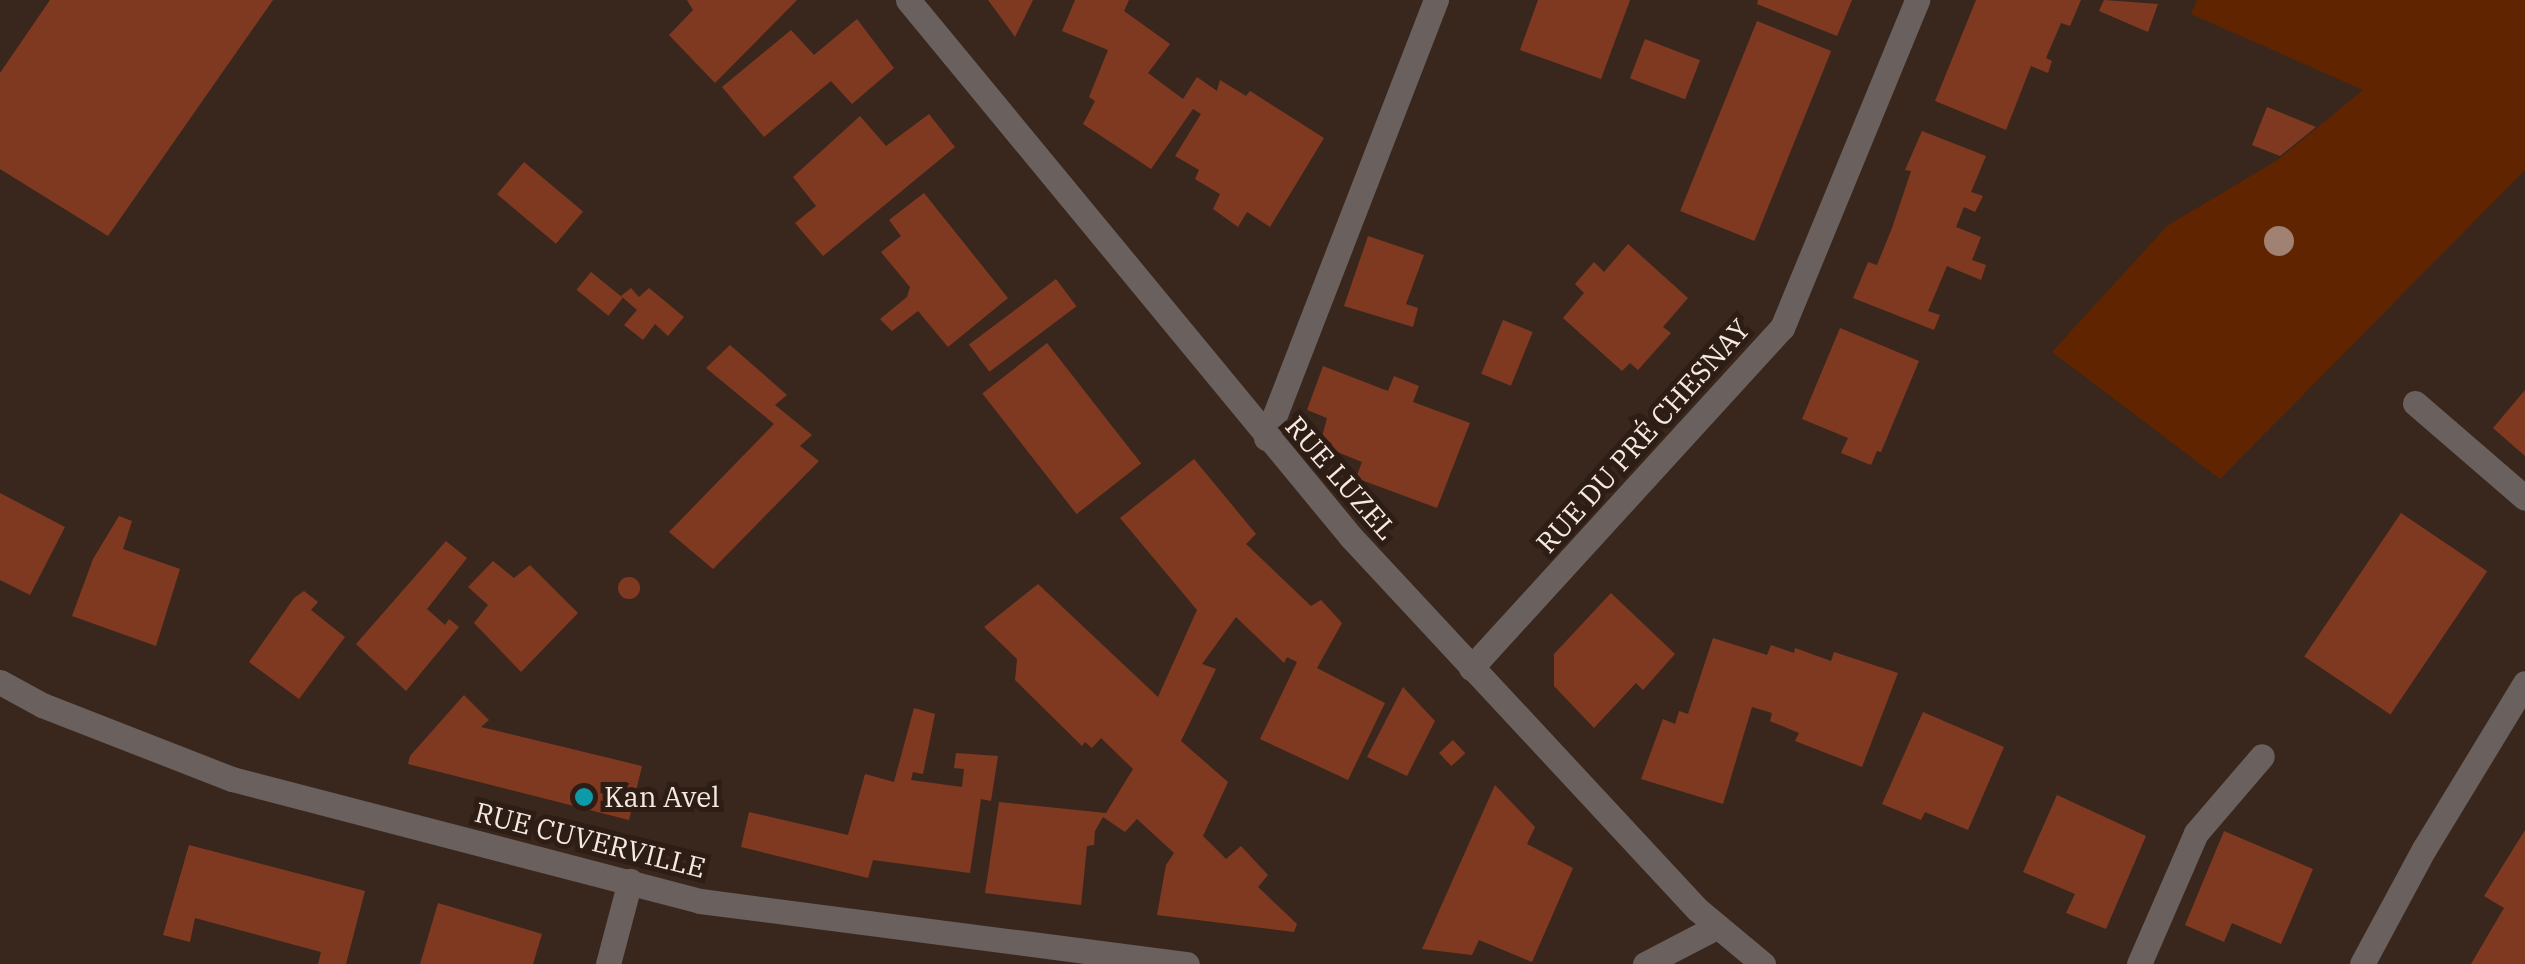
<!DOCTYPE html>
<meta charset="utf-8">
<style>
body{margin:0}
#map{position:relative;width:2525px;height:964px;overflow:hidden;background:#39271e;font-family:"IBM Plex Serif",serif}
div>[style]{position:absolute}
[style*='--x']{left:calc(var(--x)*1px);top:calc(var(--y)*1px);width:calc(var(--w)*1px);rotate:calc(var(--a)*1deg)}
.green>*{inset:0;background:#602400}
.building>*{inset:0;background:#803921;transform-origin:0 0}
.round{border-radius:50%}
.service>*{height:25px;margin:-12.5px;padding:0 12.5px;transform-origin:12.5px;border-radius:12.5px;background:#6a605d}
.minor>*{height:25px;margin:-12.5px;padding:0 12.5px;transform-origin:12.5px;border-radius:12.5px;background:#6a605d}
.tertiary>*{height:25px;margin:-12.5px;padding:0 12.5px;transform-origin:12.5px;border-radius:12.5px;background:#6a605d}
.trees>*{width:30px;height:30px;margin:-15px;border-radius:50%;background:#a08172}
.dots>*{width:28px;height:28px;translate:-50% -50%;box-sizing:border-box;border:5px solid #2e1d14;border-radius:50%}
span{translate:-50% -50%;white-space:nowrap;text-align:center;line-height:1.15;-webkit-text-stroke:10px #2e1d14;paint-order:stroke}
.street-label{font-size:28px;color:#f5e9e3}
.poi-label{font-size:28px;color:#f5e9e3}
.left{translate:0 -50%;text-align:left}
</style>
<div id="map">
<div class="green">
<div style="clip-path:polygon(2197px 0,2525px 0,2525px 170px,2220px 479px,2052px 352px,2167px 226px,2279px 159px,2363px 90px,2191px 14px)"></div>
</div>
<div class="building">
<div style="clip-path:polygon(50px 0,273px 0,108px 236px,0 169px,0 73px)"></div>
<div style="clip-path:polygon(687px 0,797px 0,715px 83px,669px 35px,693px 10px)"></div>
<div style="clip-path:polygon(988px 0,1033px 0,1015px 37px,1002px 19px)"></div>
<div style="clip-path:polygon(1075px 0,1129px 0,1124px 11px,1170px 44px,1148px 73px,1183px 99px,1197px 77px,1217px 91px,1220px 80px,1246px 96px,1250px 91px,1324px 138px,1270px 227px,1247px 212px,1238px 227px,1213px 209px,1220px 194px,1195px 179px,1199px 170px,1175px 156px,1201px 114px,1193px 109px,1151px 169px,1083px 124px,1095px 101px,1089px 97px,1108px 50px,1062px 31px)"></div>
<div style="clip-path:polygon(1538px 0,1630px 0,1601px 79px,1520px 50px)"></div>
<div style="clip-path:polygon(1758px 0,1852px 0,1837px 36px,1757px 4px)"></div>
<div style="clip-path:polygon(1976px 0,2081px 0,2070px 26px,2061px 23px,2046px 58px,2052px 61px,2048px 73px,2031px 66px,2006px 130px,1935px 101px)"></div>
<div style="clip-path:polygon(2104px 0,2158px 4px,2148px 32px,2099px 11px)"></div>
<div style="clip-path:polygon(857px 19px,894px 68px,852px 104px,831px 81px,764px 137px,722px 87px,791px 30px,814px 55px)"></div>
<div style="left:1757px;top:21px;width:80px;height:205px;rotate:22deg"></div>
<div style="left:1645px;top:39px;width:59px;height:42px;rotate:21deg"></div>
<div style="clip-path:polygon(2267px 107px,2316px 127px,2280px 156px,2252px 145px)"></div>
<div style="clip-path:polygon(929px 114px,955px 147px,823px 256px,795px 223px,816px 206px,793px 177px,860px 116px,886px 146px)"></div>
<div style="clip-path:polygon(1922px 131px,1986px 156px,1971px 192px,1983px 196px,1975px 212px,1964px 207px,1956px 227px,1981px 237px,1972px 260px,1986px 265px,1981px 280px,1947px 266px,1928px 311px,1940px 315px,1934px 330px,1853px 298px,1868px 262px,1877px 265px,1892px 228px,1911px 171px,1905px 170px)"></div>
<div style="left:524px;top:162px;width:77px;height:42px;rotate:40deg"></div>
<div style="clip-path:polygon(924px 193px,1008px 298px,948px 347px,918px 311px,892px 331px,880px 319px,907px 297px,910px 287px,881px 252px,901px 236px,889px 220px)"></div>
<div style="clip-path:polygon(1368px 236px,1424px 255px,1406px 304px,1418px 308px,1413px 327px,1344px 306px)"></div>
<div style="clip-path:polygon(1628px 244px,1688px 298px,1663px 327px,1671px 333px,1638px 370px,1630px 363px,1622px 371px,1563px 318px,1584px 293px,1575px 284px,1594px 262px,1604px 272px)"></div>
<div style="left:591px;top:272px;width:41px;height:23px;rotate:39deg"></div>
<div style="left:1056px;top:279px;width:34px;height:109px;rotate:53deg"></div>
<div style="clip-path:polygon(631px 288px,639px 297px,649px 288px,684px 317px,668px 336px,655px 324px,643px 340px,624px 325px,637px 310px,621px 296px)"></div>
<div style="left:1503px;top:320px;width:32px;height:58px;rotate:22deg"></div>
<div style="clip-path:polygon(1840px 328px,1919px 361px,1881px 452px,1877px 451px,1871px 465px,1841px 453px,1848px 438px,1802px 419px)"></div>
<div style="left:1047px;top:343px;width:153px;height:82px;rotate:52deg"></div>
<div style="clip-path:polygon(730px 345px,787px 395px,775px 405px,812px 435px,800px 446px,819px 461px,713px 569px,669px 532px,774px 424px,706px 368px)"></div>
<div style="clip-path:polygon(1323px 366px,1388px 391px,1394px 376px,1419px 386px,1413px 402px,1470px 423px,1437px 508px,1356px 478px,1362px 462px,1330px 449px,1332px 443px,1321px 441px,1327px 418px,1307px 410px)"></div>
<div style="clip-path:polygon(2525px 390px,2525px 456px,2493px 428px)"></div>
<div style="clip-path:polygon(1194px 459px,1256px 534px,1246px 544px,1311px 606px,1321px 600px,1342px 623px,1317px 668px,1385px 703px,1348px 780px,1260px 739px,1297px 662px,1287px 657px,1284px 663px,1236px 617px,1202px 664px,1216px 669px,1181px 741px,1228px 782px,1203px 836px,1226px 859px,1241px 846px,1268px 875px,1258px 887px,1297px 924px,1294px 932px,1157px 915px,1166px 865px,1174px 853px,1137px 819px,1125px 832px,1103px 817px,1095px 831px,1094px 845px,1087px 846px,1081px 905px,985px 893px,999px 802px,1106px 813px,1133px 769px,1101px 738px,1092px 748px,1085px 742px,1082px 746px,1015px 680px,1017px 659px,984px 627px,1038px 584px,1158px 697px,1197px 610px,1120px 518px)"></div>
<div style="clip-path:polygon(0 493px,65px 527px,30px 595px,0 580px)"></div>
<div style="left:2401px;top:513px;width:104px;height:173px;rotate:34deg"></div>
<div style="clip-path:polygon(119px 516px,132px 521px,123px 549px,180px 569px,156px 646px,72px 616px,93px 559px)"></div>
<div style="clip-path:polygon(446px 541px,467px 558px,427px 609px,445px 625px,449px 619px,459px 627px,406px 691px,356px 644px)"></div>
<div style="clip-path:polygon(493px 561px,514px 578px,530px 565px,578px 613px,521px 672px,474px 623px,488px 605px,468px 587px)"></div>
<div class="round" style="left:618px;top:577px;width:22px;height:22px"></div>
<div style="clip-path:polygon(304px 591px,318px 602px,311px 610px,345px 637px,299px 699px,249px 662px,294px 598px)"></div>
<div style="clip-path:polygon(1611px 593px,1675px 654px,1643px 690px,1636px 683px,1594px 728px,1554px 686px,1554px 654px)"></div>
<div style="clip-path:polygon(1713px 638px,1767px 655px,1771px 645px,1794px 653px,1795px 648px,1831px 661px,1834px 652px,1898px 673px,1862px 767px,1795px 741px,1799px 733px,1770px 721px,1772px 713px,1752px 707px,1723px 804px,1641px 779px,1663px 719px,1675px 724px,1679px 711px,1688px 714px)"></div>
<div style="clip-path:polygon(1403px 687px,1435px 721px,1407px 776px,1367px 757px)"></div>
<div style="clip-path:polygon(464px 695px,489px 720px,481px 727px,642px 766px,629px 820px,408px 764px,410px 756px)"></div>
<div style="clip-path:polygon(914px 708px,935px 714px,923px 774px,913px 772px,911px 780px,962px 787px,964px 769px,954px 768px,956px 753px,998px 756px,991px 801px,981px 799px,970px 873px,873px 860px,868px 878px,741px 847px,749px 812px,848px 835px,865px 774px,894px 782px)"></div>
<div style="clip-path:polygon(1923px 712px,2004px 747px,1968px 830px,1925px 812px,1921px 820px,1882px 804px)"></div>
<div style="left:1453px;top:740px;width:18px;height:19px;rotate:47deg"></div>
<div style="clip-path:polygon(1495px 785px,1535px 827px,1527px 844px,1573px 868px,1532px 962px,1479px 940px,1472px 955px,1422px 949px)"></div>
<div style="clip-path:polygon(2057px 795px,2146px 836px,2106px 929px,2066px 913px,2075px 894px,2023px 872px)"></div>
<div style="clip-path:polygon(2525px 830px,2525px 964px,2471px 964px,2504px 908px,2484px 896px)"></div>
<div style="clip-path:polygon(2224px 831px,2313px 869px,2281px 944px,2232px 923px,2224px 942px,2185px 925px)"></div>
<div style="clip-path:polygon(189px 845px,365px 891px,346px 964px,318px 964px,321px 952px,195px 918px,190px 942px,163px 935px)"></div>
<div style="clip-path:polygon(438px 903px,542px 934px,533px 964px,420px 964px)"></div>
</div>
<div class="service">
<div style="--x:1266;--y:438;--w:470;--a:-68.8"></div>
<div style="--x:608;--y:964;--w:86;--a:-75.2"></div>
<div style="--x:2139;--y:964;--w:143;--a:-66.5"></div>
<div style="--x:2196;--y:833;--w:101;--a:-49.4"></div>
</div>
<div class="minor">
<div style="--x:2415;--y:403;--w:145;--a:40.8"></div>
<div style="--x:1471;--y:668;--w:461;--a:-47.6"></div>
<div style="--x:1782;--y:328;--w:355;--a:-67.6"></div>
<div style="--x:0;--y:682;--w:48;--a:28.7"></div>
<div style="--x:42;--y:705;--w:204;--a:21.3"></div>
<div style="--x:232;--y:779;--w:484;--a:14.6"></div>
<div style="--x:700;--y:901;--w:491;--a:7.4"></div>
<div style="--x:1645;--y:964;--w:80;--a:-27.5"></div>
<div style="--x:2362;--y:964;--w:131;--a:-61.7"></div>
<div style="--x:2424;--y:849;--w:194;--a:-58.7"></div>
</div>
<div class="tertiary">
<div style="--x:908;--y:0;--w:696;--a:50.48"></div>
<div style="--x:1351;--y:537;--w:508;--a:47.07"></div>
<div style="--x:1697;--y:909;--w:86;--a:39.8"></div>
</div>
<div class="trees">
<div style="left:2279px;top:241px"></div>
</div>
<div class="dots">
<div style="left:584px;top:797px;background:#0f9aa8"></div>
</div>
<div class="street-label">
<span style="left:1643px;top:436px;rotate:-48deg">RUE DU PRÉ CHESNAY</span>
<span style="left:1341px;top:478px;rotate:49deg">RUE LUZEL</span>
<span style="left:590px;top:840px;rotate:14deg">RUE CUVERVILLE</span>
</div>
<div class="poi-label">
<span class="left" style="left:604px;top:797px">Kan Avel</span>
</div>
</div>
